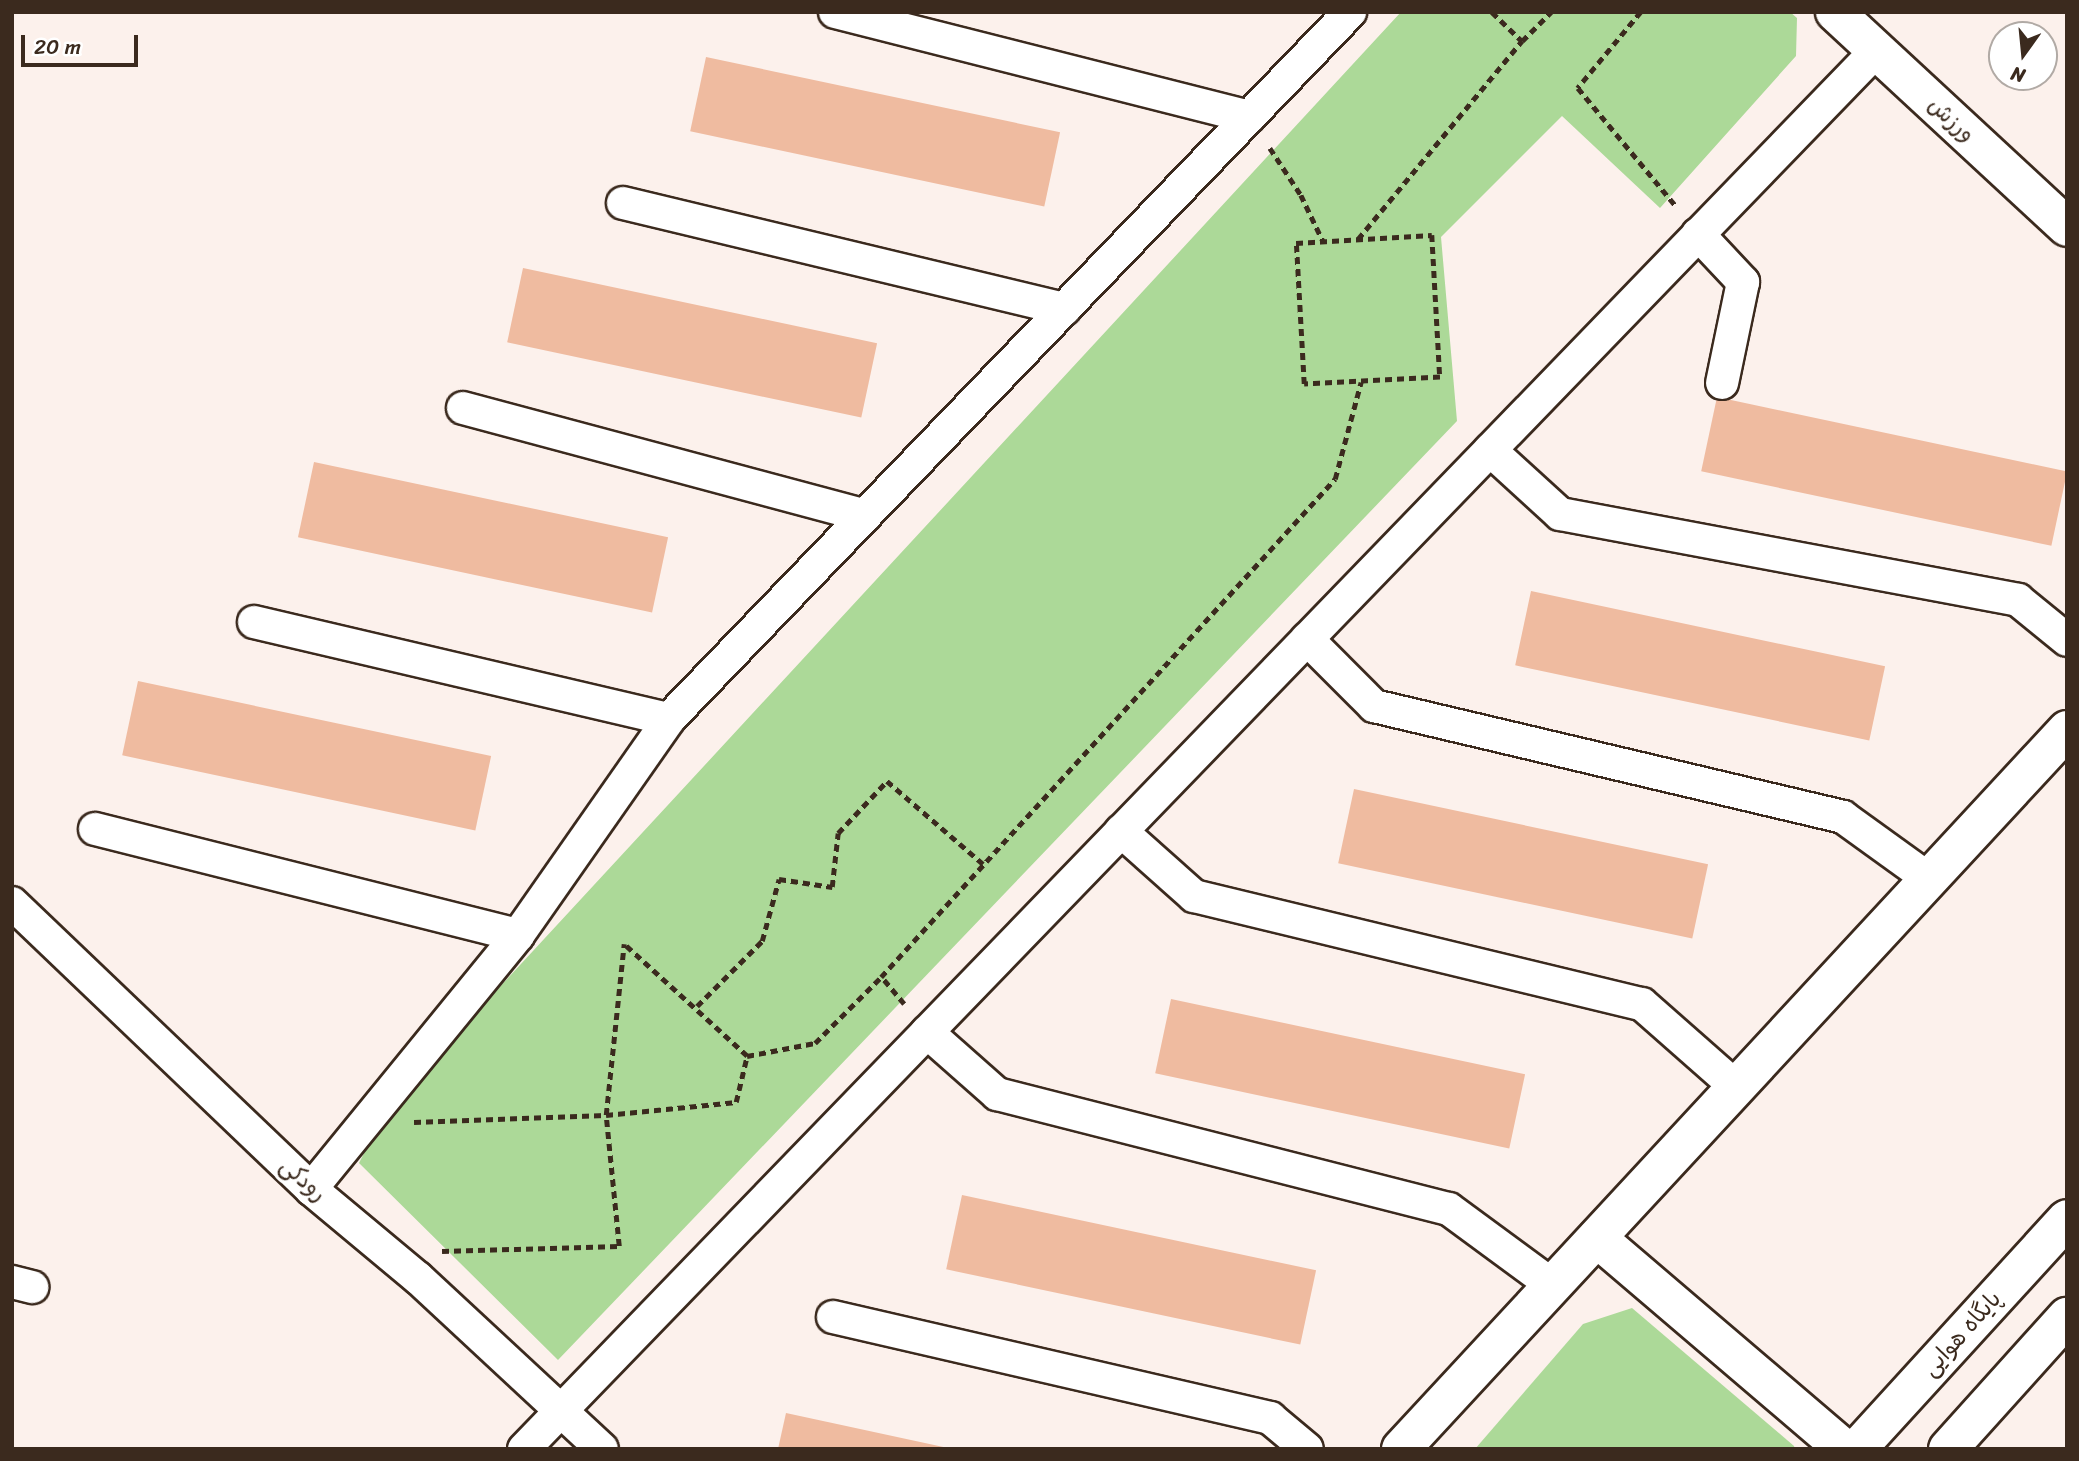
<!DOCTYPE html>
<meta charset="utf-8">
<style>
body{margin:0}
#map{position:relative;width:2079px;height:1461px;overflow:hidden;background:#fcf1ec;font-family:Sriracha,"Playpen Sans Arabic",sans-serif}
div>[style]{position:absolute}
[style*='--x']{left:calc(var(--x)*1px);top:calc(var(--y)*1px);width:calc(var(--w)*1px);rotate:calc(var(--a)*1deg)}
.green>*{inset:0;background:#acd998}
.building>*{inset:0;background:#efbba0;transform-origin:0 0}
.path>*{height:4.5px;margin-top:-2.25px;transform-origin:0;background:repeating-linear-gradient(90deg,#3b2a1e 0 7px,transparent 0 12px)}
.roads{filter:drop-shadow(2px 0 #3b2a1e) drop-shadow(-2px 0 #3b2a1e) drop-shadow(0 2px #3b2a1e) drop-shadow(0 -2px #3b2a1e)}
.minor>*{height:32px;margin:-16px;padding:0 16px;transform-origin:16px;border-radius:16px;background:#fff}
.tertiary>*{height:38px;margin:-19px;padding:0 19px;transform-origin:19px;border-radius:19px;background:#fff}
.secondary>*{height:38px;margin:-19px;padding:0 19px;transform-origin:19px;border-radius:19px;background:#fff}
span{translate:-50% -50%;white-space:nowrap;text-align:center;line-height:1.15;-webkit-text-stroke:6px #fff;paint-order:stroke}
.street-label{font-size:23px;color:#3b2a1e}
.frame{position:absolute;inset:0;border:14px solid #3b2a1e;pointer-events:none}
.north{position:absolute;left:1988px;top:21px;width:70px;height:70px;box-sizing:border-box;background:#fff;border:2px solid #b1aaa5;border-radius:50%;rotate:195deg;font-size:19px;font-weight:700;line-height:28px;text-align:center;color:#3b2a1e}
.north::after{content:'';display:block;margin:auto;width:24px;height:32px;background:#3b2a1e;clip-path:polygon(50% 0,100% 100%,50% 72%,0 100%)}
.scale{position:absolute;left:21px;top:35px;width:117px;height:32px;box-sizing:border-box;border:4px solid #3b2a1e;border-top:0;padding-left:9px;font-size:21px;line-height:24px;white-space:nowrap;color:#3b2a1e;-webkit-text-stroke:5px #fff;paint-order:stroke}
</style>
<div id="map">
<div class="green">
<div style="clip-path:polygon(1401px 12px,1790px 12px,1797px 18px,1796px 56px,1660px 208px,1562px 116px,1441px 237px,1457px 421px,558px 1360px,359px 1163px,386px 1110px)"></div>
<div style="clip-path:polygon(1632px 1308px,1794px 1446px,1795px 1449px,1475px 1449px,1583px 1324px)"></div>
</div>
<div class="building">
<div style="left:706px;top:57px;width:362px;height:76px;rotate:12deg"></div>
<div style="left:523px;top:268px;width:362px;height:76px;rotate:12deg"></div>
<div style="left:1717px;top:397px;width:358px;height:76px;rotate:12deg"></div>
<div style="left:314px;top:462px;width:362px;height:77px;rotate:12deg"></div>
<div style="left:1531px;top:591px;width:362px;height:76px;rotate:12deg"></div>
<div style="left:138px;top:681px;width:361px;height:76px;rotate:12deg"></div>
<div style="left:1354px;top:789px;width:362px;height:76px;rotate:12deg"></div>
<div style="left:1171px;top:999px;width:362px;height:76px;rotate:12deg"></div>
<div style="left:962px;top:1195px;width:362px;height:76px;rotate:12deg"></div>
<div style="clip-path:polygon(786px 1413px,948px 1448px,948px 1449px,778px 1449px)"></div>
</div>
<div class="path">
<div style="--x:1492;--y:12;--w:42;--a:44"></div>
<div style="--x:1641;--y:12;--w:99;--a:129.7"></div>
<div style="--x:1578;--y:88;--w:153;--a:50.3"></div>
<div style="--x:1270;--y:148;--w:56;--a:56.6"></div>
<div style="--x:1301;--y:195;--w:51;--a:64.4"></div>
<div style="--x:1432;--y:235;--w:142;--a:86.8"></div>
<div style="--x:1440;--y:377;--w:136;--a:177.1"></div>
<div style="--x:1304;--y:384;--w:141;--a:-93.2"></div>
<div style="--x:1296;--y:243;--w:136;--a:-3.4"></div>
<div style="--x:1358;--y:239;--w:257;--a:-50.4"></div>
<div style="--x:1522;--y:41;--w:41;--a:-45"></div>
<div style="--x:904;--y:1004;--w:35;--a:-130"></div>
<div style="--x:881;--y:977;--w:674;--a:-47.65"></div>
<div style="--x:1335;--y:479;--w:100;--a:-75"></div>
<div style="--x:697;--y:1006;--w:92;--a:-45"></div>
<div style="--x:762;--y:941;--w:64;--a:-74.7"></div>
<div style="--x:779;--y:879;--w:54;--a:8.6"></div>
<div style="--x:832;--y:887;--w:54;--a:-83.7"></div>
<div style="--x:838;--y:833;--w:71;--a:-46.7"></div>
<div style="--x:887;--y:781;--w:127;--a:40.8"></div>
<div style="--x:747;--y:1056;--w:69;--a:-10.8"></div>
<div style="--x:815;--y:1043;--w:93;--a:-45"></div>
<div style="--x:414;--y:1122;--w:192;--a:-2.1"></div>
<div style="--x:606;--y:1115;--w:131;--a:-5.7"></div>
<div style="--x:736;--y:1102;--w:47;--a:-76.6"></div>
<div style="--x:747;--y:1056;--w:166;--a:-137.7"></div>
<div style="--x:442;--y:1251;--w:177;--a:-1.6"></div>
<div style="--x:619;--y:1246;--w:132;--a:-95.7"></div>
<div style="--x:606;--y:1115;--w:172;--a:-84"></div>
</div>
<div class="roads">
<div class="minor">
<div style="--x:835;--y:12;--w:427;--a:14.2"></div>
<div style="--x:623;--y:203;--w:454;--a:13.5"></div>
<div style="--x:1698;--y:234;--w:66;--a:46.8"></div>
<div style="--x:1743;--y:282;--w:103;--a:101.7"></div>
<div style="--x:463;--y:408;--w:416;--a:15"></div>
<div style="--x:1490;--y:450;--w:95;--a:42.4"></div>
<div style="--x:1560;--y:514;--w:466;--a:10.6"></div>
<div style="--x:2018;--y:600;--w:63;--a:39.2"></div>
<div style="--x:254;--y:622;--w:426;--a:13.2"></div>
<div style="--x:1307;--y:639;--w:95;--a:45"></div>
<div style="--x:1374;--y:706;--w:482;--a:13.3"></div>
<div style="--x:1843;--y:817;--w:106;--a:35.8"></div>
<div style="--x:95;--y:829;--w:436;--a:14.1"></div>
<div style="--x:1121;--y:831;--w:98;--a:41.7"></div>
<div style="--x:1194;--y:896;--w:461;--a:13.6"></div>
<div style="--x:1642;--y:1004;--w:125;--a:41.4"></div>
<div style="--x:12;--y:903;--w:414;--a:43.7"></div>
<div style="--x:311;--y:1189;--w:139;--a:39.8"></div>
<div style="--x:418;--y:1278;--w:251;--a:42.9"></div>
<div style="--x:927;--y:1032;--w:94;--a:41.5"></div>
<div style="--x:997;--y:1094;--w:466;--a:14.3"></div>
<div style="--x:1449;--y:1209;--w:128;--a:36.4"></div>
<div style="--x:311;--y:1189;--w:328;--a:-50.8"></div>
<div style="--x:518;--y:935;--w:264;--a:-55"></div>
<div style="--x:669;--y:719;--w:982;--a:-46.07"></div>
<div style="--x:12;--y:1282;--w:21;--a:14"></div>
<div style="--x:833;--y:1317;--w:449;--a:13"></div>
<div style="--x:1270;--y:1418;--w:48;--a:40"></div>
<div style="--x:524;--y:1449;--w:1945;--a:-45.96"></div>
</div>
<div class="tertiary">
<div style="--x:1835;--y:12;--w:316;--a:42.8"></div>
<div style="--x:1401;--y:1449;--w:980;--a:-47.19"></div>
</div>
<div class="secondary">
<div style="--x:1597;--y:1238;--w:325;--a:40.5"></div>
<div style="--x:1857;--y:1449;--w:311;--a:-47.6"></div>
<div style="--x:1948;--y:1449;--w:178;--a:-48"></div>
</div>
</div>
<div class="street-label">
<span style="left:1951px;top:120px;rotate:43deg">ورزش</span>
<span style="left:303px;top:1180px;rotate:42deg">رودکی</span>
<span style="left:1962px;top:1334px;rotate:-48deg">پایگاه هوایی</span>
</div>
<div class="frame"></div>
<div class="north">N</div>
<div class="scale">20 m</div>
</div>
